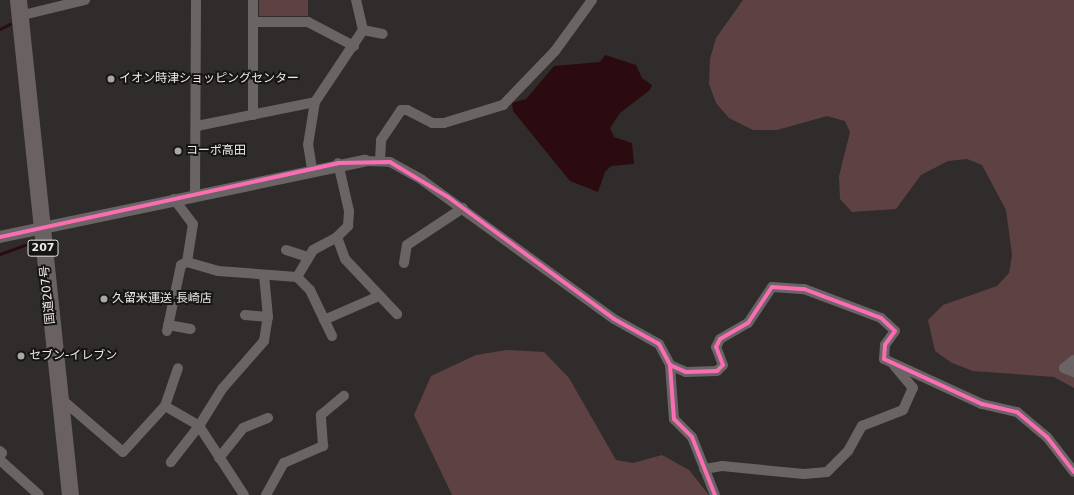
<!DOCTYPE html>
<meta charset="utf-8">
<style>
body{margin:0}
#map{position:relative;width:1074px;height:495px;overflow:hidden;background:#302c2c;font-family:"DejaVu Sans","Noto Sans JP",sans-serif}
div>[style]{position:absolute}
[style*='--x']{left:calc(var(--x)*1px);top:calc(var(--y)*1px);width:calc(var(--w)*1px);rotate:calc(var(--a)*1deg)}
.green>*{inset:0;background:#5e4142;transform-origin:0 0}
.water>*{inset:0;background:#2b0b0f}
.stream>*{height:2.5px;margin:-1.25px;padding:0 1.25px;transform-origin:1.25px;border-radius:1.25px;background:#2b0b0f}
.minor>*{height:10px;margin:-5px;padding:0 5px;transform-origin:5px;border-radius:5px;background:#6a6464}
.tertiary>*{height:12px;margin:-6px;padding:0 6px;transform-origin:6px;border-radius:6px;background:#6a6464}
.trunk>*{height:17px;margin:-8.5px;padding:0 8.5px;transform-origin:8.5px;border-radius:8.5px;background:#6a6262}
.cycleway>*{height:4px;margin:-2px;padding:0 2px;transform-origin:2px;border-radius:2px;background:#f96db3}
.dots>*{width:11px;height:11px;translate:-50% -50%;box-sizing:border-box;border:2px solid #171414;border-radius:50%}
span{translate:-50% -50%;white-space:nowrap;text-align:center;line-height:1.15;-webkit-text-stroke:4px #171414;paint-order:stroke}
.shield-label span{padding:1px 3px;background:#171414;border:1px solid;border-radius:3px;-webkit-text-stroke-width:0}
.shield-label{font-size:11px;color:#eee9e9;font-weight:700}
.poi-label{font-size:12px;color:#eee9e9}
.left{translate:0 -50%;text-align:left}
.street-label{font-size:12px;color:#eee9e9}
</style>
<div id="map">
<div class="green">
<div style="left:259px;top:0;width:49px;height:16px"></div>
<div style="clip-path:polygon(743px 0,1074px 0,1074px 388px,1054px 377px,973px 371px,952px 363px,935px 351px,928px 320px,943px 305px,997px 286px,1009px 273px,1012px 255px,1006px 210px,982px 165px,967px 159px,948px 161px,921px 175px,896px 209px,852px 212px,840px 199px,839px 176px,850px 132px,845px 121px,827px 116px,777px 130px,753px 130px,729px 118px,716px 103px,709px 84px,710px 59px,716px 38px)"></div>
<div style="clip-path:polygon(507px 350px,544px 352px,569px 378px,616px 460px,633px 463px,662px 455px,689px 470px,709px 495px,452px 495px,414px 415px,431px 376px,476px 355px)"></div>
</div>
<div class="water">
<div style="clip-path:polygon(605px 55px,636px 65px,642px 78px,652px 85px,650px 90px,620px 113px,610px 128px,614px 137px,632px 143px,634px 164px,611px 166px,605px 172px,598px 192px,570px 181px,513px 111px,512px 103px,526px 99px,554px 66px,600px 62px)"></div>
</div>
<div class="stream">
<div style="--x:0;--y:29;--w:11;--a:-27"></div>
<div style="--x:0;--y:254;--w:35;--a:-20"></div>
</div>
<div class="minor">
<div style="--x:19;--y:16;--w:68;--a:-13.6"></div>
<div style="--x:253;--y:22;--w:55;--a:0"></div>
<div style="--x:308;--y:22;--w:52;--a:27.6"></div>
<div style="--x:363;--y:30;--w:20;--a:11"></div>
<div style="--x:253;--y:115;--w:115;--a:-90"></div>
<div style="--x:197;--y:126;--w:120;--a:-11.5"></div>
<div style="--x:365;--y:161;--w:25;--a:2"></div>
<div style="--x:390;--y:162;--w:37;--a:29"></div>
<div style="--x:422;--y:180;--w:237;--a:35.9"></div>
<div style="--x:614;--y:319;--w:51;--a:29.1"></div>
<div style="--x:659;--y:344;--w:24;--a:62"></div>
<div style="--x:670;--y:365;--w:54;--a:85.8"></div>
<div style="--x:674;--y:419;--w:25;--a:45"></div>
<div style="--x:692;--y:437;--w:62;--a:68.4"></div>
<div style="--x:380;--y:161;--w:21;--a:-87"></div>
<div style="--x:381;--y:140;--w:36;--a:-56"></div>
<div style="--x:401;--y:110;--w:6;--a:0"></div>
<div style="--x:407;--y:110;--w:28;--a:27"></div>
<div style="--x:432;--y:123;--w:12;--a:0"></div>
<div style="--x:444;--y:123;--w:62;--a:-17"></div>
<div style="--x:503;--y:105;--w:75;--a:-46.1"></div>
<div style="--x:555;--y:51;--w:63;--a:-54"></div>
<div style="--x:312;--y:169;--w:24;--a:-99"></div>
<div style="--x:308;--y:145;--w:44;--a:-80.8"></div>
<div style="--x:315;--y:102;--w:87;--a:-56.3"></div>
<div style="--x:363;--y:30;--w:31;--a:-103"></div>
<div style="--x:195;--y:194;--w:194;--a:-89.7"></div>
<div style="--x:174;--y:199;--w:31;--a:53"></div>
<div style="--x:193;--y:224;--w:38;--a:99"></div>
<div style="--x:187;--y:262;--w:32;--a:16"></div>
<div style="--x:218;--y:271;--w:79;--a:4.3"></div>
<div style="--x:297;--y:277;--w:31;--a:-59"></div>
<div style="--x:313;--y:250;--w:27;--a:-28"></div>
<div style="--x:337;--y:237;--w:16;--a:-45"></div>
<div style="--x:348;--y:226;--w:15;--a:-86"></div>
<div style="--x:349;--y:211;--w:49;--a:-102.9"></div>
<div style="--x:337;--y:237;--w:23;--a:70"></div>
<div style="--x:345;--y:259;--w:76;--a:46.6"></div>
<div style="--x:286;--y:250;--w:22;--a:18"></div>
<div style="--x:404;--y:263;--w:18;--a:-81"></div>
<div style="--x:407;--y:245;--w:67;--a:-33.5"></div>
<div style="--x:297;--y:277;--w:18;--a:45"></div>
<div style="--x:310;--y:290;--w:51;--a:64.4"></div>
<div style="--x:245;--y:315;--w:23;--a:5"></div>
<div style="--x:324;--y:320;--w:60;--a:-23.6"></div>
<div style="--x:168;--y:325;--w:23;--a:10"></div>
<div style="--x:167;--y:331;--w:67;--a:-78"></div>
<div style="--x:181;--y:265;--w:7;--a:-27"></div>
<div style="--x:1074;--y:360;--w:13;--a:141"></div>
<div style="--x:1064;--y:368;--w:11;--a:22"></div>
<div style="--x:670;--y:365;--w:17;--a:24"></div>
<div style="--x:686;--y:372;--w:31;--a:-2"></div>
<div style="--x:717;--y:371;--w:8;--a:-45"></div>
<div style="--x:723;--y:365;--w:19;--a:-111"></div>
<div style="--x:716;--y:347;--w:9;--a:-63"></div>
<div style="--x:720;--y:339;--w:32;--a:-30"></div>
<div style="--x:748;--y:323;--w:43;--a:-56.3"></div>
<div style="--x:772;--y:287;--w:32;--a:4"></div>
<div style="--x:804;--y:289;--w:82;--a:20.6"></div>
<div style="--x:881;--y:318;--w:19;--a:43"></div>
<div style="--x:895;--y:331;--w:17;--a:126"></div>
<div style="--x:885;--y:345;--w:14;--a:94"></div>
<div style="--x:884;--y:359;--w:108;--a:24.7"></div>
<div style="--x:982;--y:404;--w:36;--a:13"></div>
<div style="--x:1017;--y:412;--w:39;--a:40"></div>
<div style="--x:1047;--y:437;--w:44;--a:52.4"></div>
<div style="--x:59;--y:397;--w:84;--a:40.7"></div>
<div style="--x:123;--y:452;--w:62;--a:-47.6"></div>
<div style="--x:165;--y:406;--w:40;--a:-71.1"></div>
<div style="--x:165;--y:406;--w:39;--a:30"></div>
<div style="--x:199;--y:426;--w:46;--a:127.9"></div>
<div style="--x:0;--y:451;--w:3;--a:45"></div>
<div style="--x:219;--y:458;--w:38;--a:-51"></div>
<div style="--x:243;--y:428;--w:27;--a:-22"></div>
<div style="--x:0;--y:460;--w:52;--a:41.9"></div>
<div style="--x:704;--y:469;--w:18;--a:-9"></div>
<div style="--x:722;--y:466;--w:82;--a:5.6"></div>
<div style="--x:804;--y:474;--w:23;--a:-5"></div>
<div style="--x:827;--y:472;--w:30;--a:-45"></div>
<div style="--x:848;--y:451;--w:29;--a:-61"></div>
<div style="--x:862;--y:426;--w:44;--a:-21.3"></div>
<div style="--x:903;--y:410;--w:24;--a:-66"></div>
<div style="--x:913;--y:388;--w:30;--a:-130"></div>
<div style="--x:244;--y:495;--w:82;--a:-123.1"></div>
<div style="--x:199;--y:426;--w:44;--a:-58.1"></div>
<div style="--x:222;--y:389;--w:64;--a:-48.8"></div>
<div style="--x:264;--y:341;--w:24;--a:-81"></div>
<div style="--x:268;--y:317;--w:42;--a:-95.4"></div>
<div style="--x:266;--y:495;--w:37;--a:-61"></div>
<div style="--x:284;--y:463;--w:43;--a:-23.6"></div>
<div style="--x:323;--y:446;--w:31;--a:-94"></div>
<div style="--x:321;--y:415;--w:30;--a:-40"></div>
</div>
<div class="tertiary">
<div style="--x:0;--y:237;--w:373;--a:-11.8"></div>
</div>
<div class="trunk">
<div style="--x:18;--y:0;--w:498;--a:84"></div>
</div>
<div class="cycleway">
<div style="--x:0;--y:237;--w:346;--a:-12.3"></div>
<div style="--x:338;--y:163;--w:52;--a:-1.1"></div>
<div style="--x:390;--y:162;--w:68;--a:31.1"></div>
<div style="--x:448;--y:197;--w:206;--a:36.3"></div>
<div style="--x:614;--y:319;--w:51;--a:29.1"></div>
<div style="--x:659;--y:344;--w:24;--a:62"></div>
<div style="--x:670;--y:365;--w:54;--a:85.8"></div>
<div style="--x:674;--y:419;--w:25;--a:45"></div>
<div style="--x:692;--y:437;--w:62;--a:68.4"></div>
<div style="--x:670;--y:365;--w:17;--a:24"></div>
<div style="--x:686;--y:372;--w:31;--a:-2"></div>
<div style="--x:717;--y:371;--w:8;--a:-45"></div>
<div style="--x:723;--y:365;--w:19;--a:-111"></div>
<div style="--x:716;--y:347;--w:9;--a:-63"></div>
<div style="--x:720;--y:339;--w:32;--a:-30"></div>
<div style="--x:748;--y:323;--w:43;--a:-56.3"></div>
<div style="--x:772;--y:287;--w:32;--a:4"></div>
<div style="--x:804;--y:289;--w:82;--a:20.6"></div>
<div style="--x:881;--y:318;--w:19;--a:43"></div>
<div style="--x:895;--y:331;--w:17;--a:126"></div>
<div style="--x:885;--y:345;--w:14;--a:94"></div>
<div style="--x:884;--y:359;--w:108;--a:24.7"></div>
<div style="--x:982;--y:404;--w:36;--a:13"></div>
<div style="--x:1017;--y:412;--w:39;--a:40"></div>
<div style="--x:1047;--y:437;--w:44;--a:52.4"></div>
</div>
<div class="dots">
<div style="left:111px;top:79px;background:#aca7a7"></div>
<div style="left:178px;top:151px;background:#aca7a7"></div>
<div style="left:104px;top:299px;background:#aca7a7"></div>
<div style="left:21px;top:356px;background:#aca7a7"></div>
</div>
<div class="shield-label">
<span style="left:43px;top:248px">207</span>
</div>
<div class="poi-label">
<span class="left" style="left:119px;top:79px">イオン時津ショッピングセンター</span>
<span class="left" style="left:186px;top:151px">コーポ高田</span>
<span class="left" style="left:112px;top:299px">久留米運送 長崎店</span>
<span class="left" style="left:29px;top:356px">セブン-イレブン</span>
</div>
<div class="street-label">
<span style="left:48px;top:295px;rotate:-96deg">国道207号</span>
</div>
</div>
